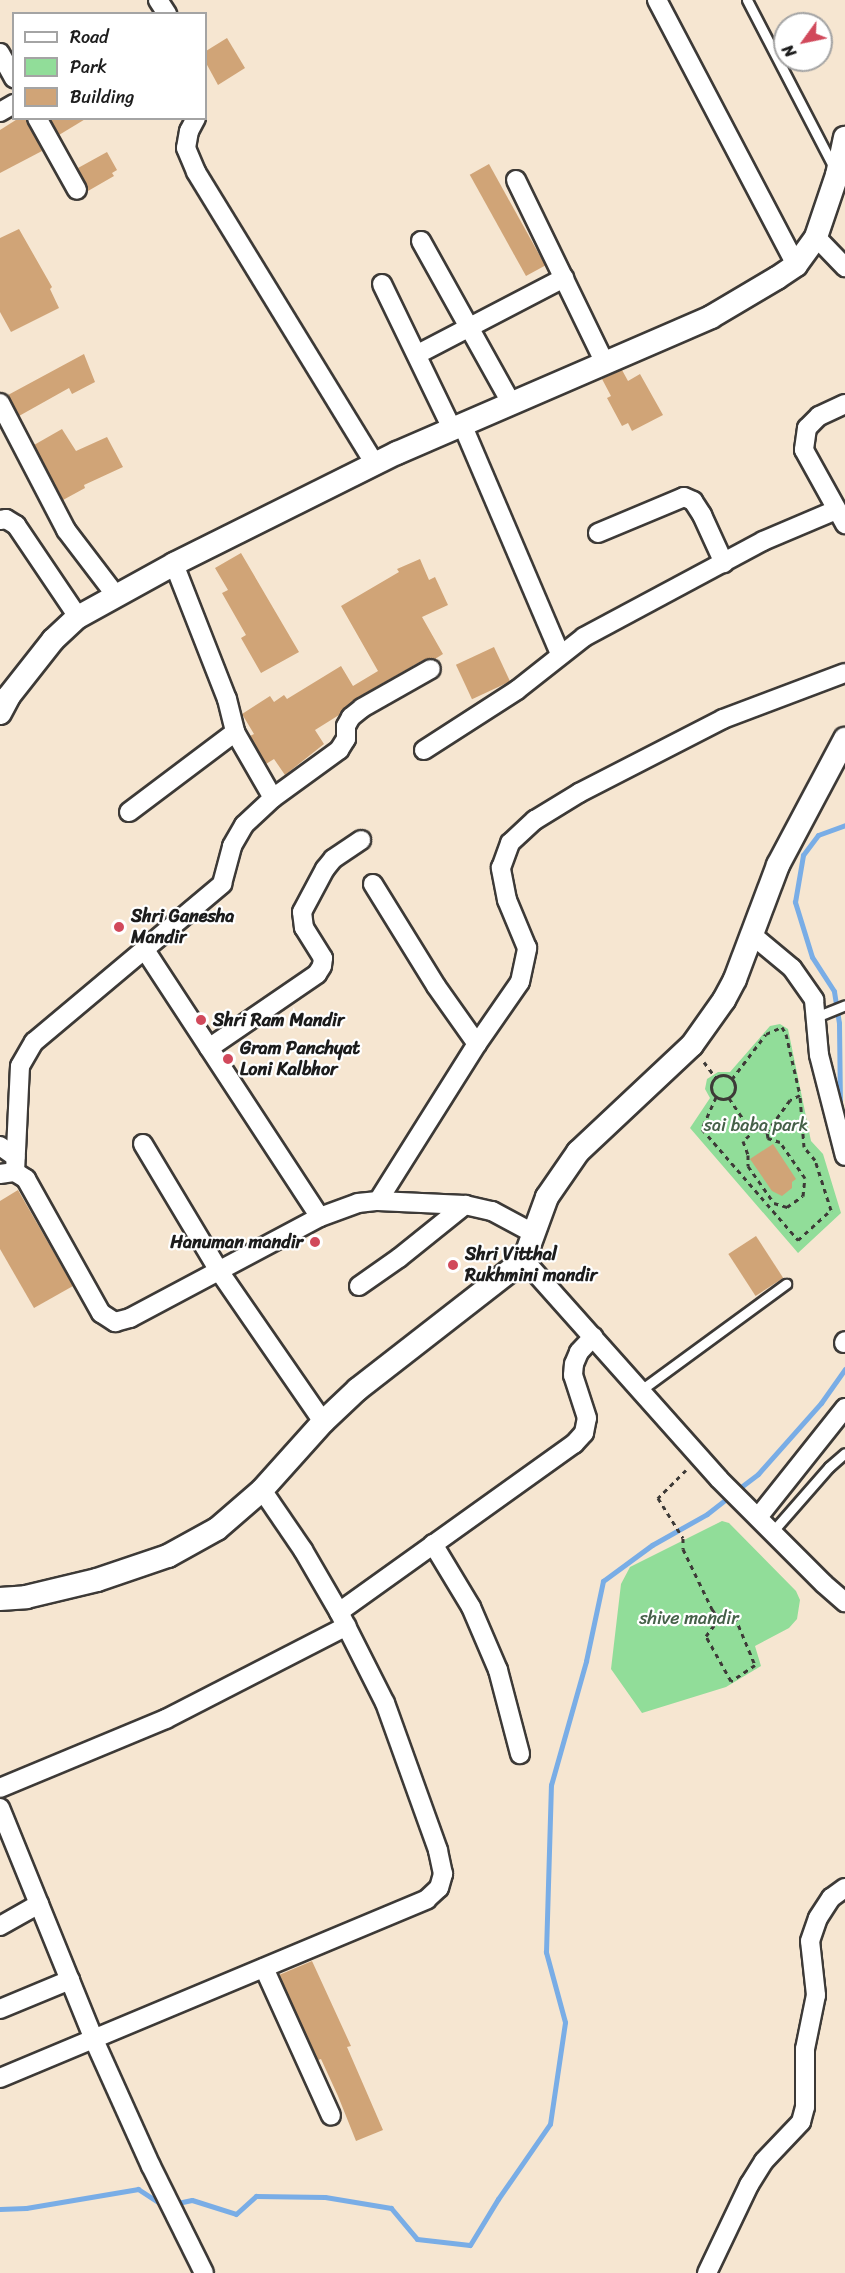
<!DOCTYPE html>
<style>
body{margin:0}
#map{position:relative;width:845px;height:2273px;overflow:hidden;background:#f6e6d1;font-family:Sriracha,sans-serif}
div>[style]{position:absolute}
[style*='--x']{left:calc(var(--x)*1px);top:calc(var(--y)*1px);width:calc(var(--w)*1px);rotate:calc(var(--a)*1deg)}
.green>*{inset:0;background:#91dd99}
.stream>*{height:5px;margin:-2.5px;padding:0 2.5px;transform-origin:2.5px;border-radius:2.5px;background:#79ade6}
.building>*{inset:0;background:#d0a477;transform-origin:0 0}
.path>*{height:3px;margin-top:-1.5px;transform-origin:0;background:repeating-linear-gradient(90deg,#3d3a37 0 4.5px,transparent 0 9px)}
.path>.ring{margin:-1.5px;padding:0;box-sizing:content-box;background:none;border:3px solid #3d3a37;border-radius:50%}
.roads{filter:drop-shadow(2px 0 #3d3a37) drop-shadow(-2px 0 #3d3a37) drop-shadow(0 2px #3d3a37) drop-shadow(0 -2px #3d3a37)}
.service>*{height:9px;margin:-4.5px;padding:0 4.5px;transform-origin:4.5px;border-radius:4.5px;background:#fff}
.minor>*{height:18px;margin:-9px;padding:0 9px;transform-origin:9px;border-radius:9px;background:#fff}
.tertiary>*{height:22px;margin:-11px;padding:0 11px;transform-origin:11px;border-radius:11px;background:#fff}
.dots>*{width:16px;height:16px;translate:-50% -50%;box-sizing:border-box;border:3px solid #fff;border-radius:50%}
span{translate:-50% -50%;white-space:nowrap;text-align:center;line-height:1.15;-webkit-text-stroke:4.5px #fff;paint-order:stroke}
.poi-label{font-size:18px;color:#1c1c1c;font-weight:700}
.left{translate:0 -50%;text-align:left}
.right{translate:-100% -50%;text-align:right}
.park-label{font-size:18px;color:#456048}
.legend{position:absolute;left:12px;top:12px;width:195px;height:108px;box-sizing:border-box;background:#fff;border:2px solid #a4a4a4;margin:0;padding:8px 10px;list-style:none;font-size:18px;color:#1c1c1c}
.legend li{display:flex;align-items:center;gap:12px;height:30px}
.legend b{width:30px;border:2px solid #a4a4a4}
.north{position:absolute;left:773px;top:12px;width:60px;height:60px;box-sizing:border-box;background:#fff;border:2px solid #a4a4a4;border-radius:50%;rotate:237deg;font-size:16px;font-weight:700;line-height:24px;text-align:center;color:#1c1c1c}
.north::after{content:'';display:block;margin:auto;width:21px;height:27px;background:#d1495b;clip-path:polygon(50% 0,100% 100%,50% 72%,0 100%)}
</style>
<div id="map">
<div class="green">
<div style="clip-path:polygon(780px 1024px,788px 1029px,811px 1141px,823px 1154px,841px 1213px,798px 1253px,690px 1128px,710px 1098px,705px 1089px,707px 1079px,718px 1072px,730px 1072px,770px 1026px)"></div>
<div style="clip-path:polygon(722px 1521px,729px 1523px,796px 1591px,800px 1600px,797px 1619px,789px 1628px,755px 1646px,761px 1666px,726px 1687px,642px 1713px,611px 1669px,621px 1584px,630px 1567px)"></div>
</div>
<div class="stream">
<div style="--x:840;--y:1106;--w:83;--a:-90.7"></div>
<div style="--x:839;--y:1023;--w:32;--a:-99"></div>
<div style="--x:834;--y:991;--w:40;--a:-122.9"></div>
<div style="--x:812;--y:957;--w:58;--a:-107.2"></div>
<div style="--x:795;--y:902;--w:48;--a:-80.3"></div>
<div style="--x:803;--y:855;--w:25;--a:-53"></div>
<div style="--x:818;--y:835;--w:29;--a:-20"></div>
<div style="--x:737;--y:1490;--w:26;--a:-37"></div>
<div style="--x:758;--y:1474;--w:95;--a:-48.4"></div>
<div style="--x:821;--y:1403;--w:42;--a:-54.8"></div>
<div style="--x:173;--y:2204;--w:19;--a:-12"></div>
<div style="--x:192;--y:2200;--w:46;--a:17.7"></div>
<div style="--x:236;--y:2214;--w:27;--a:-42"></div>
<div style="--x:256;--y:2196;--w:69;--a:0.8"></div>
<div style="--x:325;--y:2197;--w:67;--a:9.5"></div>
<div style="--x:391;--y:2208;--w:40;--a:50"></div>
<div style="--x:417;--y:2239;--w:53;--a:6.5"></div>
<div style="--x:470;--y:2245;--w:54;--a:-58.7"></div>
<div style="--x:498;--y:2199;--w:91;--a:-55.3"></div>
<div style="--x:550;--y:2124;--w:103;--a:-81.6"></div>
<div style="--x:565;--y:2022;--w:73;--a:-105.2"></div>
<div style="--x:546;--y:1952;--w:167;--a:-88.3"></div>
<div style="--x:551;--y:1785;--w:129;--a:-74.2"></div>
<div style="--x:586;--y:1661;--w:82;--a:-78"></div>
<div style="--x:603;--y:1581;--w:61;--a:-36.3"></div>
<div style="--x:652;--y:1545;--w:63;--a:-29.4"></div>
<div style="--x:707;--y:1514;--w:29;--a:-38"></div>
<div style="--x:0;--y:2209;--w:26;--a:-2"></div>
<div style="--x:26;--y:2208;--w:114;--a:-9.6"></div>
<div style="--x:138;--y:2189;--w:31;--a:33"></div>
</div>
<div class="building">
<div style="clip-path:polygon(227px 38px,245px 68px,218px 85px,206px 63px,206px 51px)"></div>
<div style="clip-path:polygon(19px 118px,26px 118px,42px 151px,0 173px,0 130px)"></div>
<div style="clip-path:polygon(50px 118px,87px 118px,59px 135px)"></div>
<div style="clip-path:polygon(107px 152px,117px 170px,112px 173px,114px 176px,88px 191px,78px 168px)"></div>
<div style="left:489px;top:164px;width:116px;height:22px;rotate:61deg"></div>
<div style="clip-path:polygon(19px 229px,52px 287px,50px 289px,59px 308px,11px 332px,0 312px,0 238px)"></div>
<div style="clip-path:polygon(84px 354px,95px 382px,72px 394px,69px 388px,19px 416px,8px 395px)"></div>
<div style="clip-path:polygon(622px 370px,628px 381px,640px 374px,663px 415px,632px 431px,628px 423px,622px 426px,607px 398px,611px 396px,602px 379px)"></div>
<div style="clip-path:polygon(62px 429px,76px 451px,107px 437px,123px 467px,84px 485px,85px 488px,63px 500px,34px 445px)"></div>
<div style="clip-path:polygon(241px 553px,299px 652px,261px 673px,241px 638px,246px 635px,222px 593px,228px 590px,215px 568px)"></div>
<div style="clip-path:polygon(420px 559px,429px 580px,435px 577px,448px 605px,422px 617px,443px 654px,435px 659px,425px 659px,355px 699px,339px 715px,315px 730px,324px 744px,285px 775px,274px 759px,266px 764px,250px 736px,254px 734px,242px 714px,270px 696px,274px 702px,284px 695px,287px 699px,341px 666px,353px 686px,378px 671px,341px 606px,399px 572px,397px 569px)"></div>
<div style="left:494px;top:647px;width:38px;height:42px;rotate:65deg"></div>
<div style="clip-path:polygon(773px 1144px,796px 1179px,792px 1182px,792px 1188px,782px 1196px,772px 1191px,750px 1159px)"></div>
<div style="clip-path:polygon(18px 1190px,73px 1286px,34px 1308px,0 1249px,0 1201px)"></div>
<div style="left:756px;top:1236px;width:50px;height:33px;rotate:57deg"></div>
<div style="clip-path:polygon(312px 1961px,351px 2046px,347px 2047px,383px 2130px,356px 2141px,338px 2096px,321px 2059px,318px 2060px,279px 1975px)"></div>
</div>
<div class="path">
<div style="--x:704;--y:1062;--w:20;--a:53"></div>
<div class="ring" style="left:711px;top:1075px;width:21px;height:21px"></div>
<div style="--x:732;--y:1079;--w:56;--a:-52.9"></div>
<div style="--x:766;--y:1034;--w:17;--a:-24"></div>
<div style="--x:782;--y:1027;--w:8;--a:60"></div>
<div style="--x:786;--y:1034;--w:63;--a:77.1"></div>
<div style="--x:800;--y:1095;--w:11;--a:153"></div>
<div style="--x:790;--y:1100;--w:39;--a:126"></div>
<div style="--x:767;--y:1132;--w:11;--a:-165"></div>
<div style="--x:756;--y:1129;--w:18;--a:137"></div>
<div style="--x:743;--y:1141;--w:15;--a:70"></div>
<div style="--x:748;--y:1155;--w:11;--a:90"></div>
<div style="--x:748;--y:1166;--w:45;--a:54.9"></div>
<div style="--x:774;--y:1203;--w:14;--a:17"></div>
<div style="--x:787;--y:1207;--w:19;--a:-35"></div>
<div style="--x:803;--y:1196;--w:18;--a:-84"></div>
<div style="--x:805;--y:1178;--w:44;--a:-124.8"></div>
<div style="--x:780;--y:1142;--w:13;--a:-162"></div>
<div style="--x:768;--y:1138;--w:6;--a:-99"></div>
<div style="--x:716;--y:1097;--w:35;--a:114"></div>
<div style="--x:702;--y:1129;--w:147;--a:49.1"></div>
<div style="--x:798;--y:1240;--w:45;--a:-42.3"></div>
<div style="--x:831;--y:1210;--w:52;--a:-107.7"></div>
<div style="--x:815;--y:1160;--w:17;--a:-130"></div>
<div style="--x:804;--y:1147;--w:51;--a:-94.5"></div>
<div style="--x:729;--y:1098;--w:40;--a:56"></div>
<div style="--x:686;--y:1470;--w:40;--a:135"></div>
<div style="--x:658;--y:1498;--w:47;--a:58"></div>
<div style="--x:683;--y:1538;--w:11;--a:90"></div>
<div style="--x:683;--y:1549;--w:67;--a:64.2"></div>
<div style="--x:712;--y:1609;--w:12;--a:55"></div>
<div style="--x:719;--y:1619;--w:16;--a:-7"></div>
<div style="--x:735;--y:1617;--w:52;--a:67.4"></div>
<div style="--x:755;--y:1665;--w:29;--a:146"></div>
<div style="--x:731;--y:1681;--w:51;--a:-119.1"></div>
<div style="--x:706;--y:1636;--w:21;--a:-53"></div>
</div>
<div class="roads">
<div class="service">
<div style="--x:747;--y:0;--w:189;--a:62.6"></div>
<div style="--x:816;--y:1017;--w:31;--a:-22"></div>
<div style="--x:641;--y:1390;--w:180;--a:-36.2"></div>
<div style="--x:773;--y:1531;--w:85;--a:-48.8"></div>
<div style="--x:829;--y:1467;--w:21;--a:-41"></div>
</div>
<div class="minor">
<div style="--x:158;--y:0;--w:17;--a:57"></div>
<div style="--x:657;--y:0;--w:299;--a:62.3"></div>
<div style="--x:0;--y:53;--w:29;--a:61"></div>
<div style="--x:0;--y:112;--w:16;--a:-30"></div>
<div style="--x:37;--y:118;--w:82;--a:60.9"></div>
<div style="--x:196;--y:118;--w:15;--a:118"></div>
<div style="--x:189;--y:131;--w:17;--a:100"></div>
<div style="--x:186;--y:148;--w:26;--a:67"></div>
<div style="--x:196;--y:172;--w:342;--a:58.5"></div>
<div style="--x:516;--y:180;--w:203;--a:64.1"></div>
<div style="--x:816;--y:237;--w:42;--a:46"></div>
<div style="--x:421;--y:241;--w:185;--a:60.9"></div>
<div style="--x:382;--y:284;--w:161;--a:64.2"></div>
<div style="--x:418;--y:354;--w:165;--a:-27.5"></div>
<div style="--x:0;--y:403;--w:143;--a:62.5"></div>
<div style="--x:66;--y:530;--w:84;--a:52.7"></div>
<div style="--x:845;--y:404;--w:29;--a:155"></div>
<div style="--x:819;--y:416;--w:17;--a:135"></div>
<div style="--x:807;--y:428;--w:22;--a:98"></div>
<div style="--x:804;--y:450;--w:85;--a:61"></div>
<div style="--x:462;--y:424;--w:250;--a:66.9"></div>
<div style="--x:0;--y:520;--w:6;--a:-9"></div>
<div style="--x:6;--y:519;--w:12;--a:31"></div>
<div style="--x:16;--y:525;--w:111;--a:56"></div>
<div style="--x:598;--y:533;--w:93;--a:-22.7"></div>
<div style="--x:684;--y:497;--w:10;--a:24"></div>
<div style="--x:693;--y:501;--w:17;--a:57"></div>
<div style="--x:702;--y:515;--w:53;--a:65.4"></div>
<div style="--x:174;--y:564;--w:145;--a:68.6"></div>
<div style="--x:227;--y:699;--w:34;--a:76"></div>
<div style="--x:235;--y:732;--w:76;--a:60.1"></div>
<div style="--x:424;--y:750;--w:111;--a:-32.8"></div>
<div style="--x:517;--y:690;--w:85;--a:-38.3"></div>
<div style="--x:584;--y:637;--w:203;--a:-28.2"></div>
<div style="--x:763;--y:541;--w:79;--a:-23"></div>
<div style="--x:129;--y:812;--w:133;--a:-37"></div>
<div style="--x:373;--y:884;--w:120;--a:58.3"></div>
<div style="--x:436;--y:986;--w:71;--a:54.7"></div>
<div style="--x:751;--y:934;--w:53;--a:39.7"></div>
<div style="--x:792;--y:968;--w:39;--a:55"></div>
<div style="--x:814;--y:1000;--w:55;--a:84.8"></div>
<div style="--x:819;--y:1055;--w:104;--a:75.6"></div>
<div style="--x:145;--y:950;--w:319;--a:56.8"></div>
<div style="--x:209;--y:1048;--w:131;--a:-34.4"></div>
<div style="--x:317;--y:974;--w:9;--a:-58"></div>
<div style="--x:322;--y:966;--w:8;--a:-83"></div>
<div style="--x:323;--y:958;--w:36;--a:-122"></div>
<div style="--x:304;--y:928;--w:16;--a:-97"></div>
<div style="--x:302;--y:912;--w:49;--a:-61.9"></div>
<div style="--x:325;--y:869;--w:13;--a:-51"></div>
<div style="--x:333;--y:859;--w:34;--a:-34"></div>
<div style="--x:143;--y:1144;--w:148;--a:59.1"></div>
<div style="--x:219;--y:1271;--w:183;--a:55.4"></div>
<div style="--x:0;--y:1146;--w:19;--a:35"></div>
<div style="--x:15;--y:1172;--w:106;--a:-87.3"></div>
<div style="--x:20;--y:1066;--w:28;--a:-60"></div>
<div style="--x:34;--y:1042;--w:246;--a:-40"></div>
<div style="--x:222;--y:884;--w:39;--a:-75"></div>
<div style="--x:232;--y:846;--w:24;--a:-60"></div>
<div style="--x:244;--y:825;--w:40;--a:-43"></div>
<div style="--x:273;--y:798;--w:82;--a:-36"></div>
<div style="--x:339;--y:750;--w:13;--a:-58"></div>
<div style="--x:346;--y:739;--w:13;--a:-90"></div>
<div style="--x:346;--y:726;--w:10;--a:-61"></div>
<div style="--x:351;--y:717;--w:14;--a:-39"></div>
<div style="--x:362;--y:708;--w:79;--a:-29.5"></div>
<div style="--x:0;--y:1174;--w:15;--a:-8"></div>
<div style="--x:15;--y:1172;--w:13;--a:32"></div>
<div style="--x:26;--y:1179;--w:154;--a:60.8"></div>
<div style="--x:101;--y:1313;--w:17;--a:33"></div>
<div style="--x:115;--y:1322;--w:16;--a:-15"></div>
<div style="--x:130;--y:1318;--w:215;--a:-28"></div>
<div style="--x:320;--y:1217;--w:40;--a:-20.2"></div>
<div style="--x:358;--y:1203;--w:20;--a:-6"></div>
<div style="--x:378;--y:1201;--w:87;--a:2.6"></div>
<div style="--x:465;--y:1205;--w:28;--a:13"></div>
<div style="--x:492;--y:1211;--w:47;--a:28.2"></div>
<div style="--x:378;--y:1201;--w:186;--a:-57.8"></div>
<div style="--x:477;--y:1044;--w:75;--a:-55.3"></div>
<div style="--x:520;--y:982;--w:35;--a:-78"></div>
<div style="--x:527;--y:948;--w:52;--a:-112.6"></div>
<div style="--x:507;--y:900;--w:33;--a:-101"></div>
<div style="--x:501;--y:868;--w:27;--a:-70"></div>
<div style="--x:510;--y:843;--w:34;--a:-43"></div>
<div style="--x:535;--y:820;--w:52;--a:-31.5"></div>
<div style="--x:579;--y:793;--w:162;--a:-27.2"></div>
<div style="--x:723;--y:719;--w:130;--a:-20.7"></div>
<div style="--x:524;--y:1260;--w:293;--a:48.3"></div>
<div style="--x:719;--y:1479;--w:148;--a:45"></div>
<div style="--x:824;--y:1584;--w:28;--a:41"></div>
<div style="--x:359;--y:1286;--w:49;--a:-35"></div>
<div style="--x:399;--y:1258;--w:85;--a:-38.8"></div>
<div style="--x:844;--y:1343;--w:2;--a:-63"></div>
<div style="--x:759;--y:1516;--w:138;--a:-51.5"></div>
<div style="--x:433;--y:1544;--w:74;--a:58.9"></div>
<div style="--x:471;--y:1607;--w:69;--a:66.8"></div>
<div style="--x:498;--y:1670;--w:87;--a:75.3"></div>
<div style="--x:339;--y:1612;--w:289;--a:-35.6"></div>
<div style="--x:574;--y:1444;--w:15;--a:-48"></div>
<div style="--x:584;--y:1433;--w:15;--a:-79"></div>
<div style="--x:587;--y:1418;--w:45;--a:-108"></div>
<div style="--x:573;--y:1375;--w:11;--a:-85"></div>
<div style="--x:574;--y:1364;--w:13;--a:-67"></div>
<div style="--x:579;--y:1352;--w:21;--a:-47"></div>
<div style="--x:0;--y:1788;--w:180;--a:-22.6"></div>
<div style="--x:166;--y:1719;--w:203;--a:-27.2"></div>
<div style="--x:0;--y:1808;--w:250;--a:67.9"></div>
<div style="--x:94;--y:2040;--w:138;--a:65.7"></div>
<div style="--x:151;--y:2166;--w:119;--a:63.6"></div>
<div style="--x:0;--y:1926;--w:45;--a:-29.4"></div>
<div style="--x:264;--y:1968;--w:162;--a:65.6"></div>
<div style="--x:0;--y:2009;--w:76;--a:-22.5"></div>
<div style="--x:0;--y:2078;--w:463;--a:-22.7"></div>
<div style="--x:427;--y:1899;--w:16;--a:-43"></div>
<div style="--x:439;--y:1888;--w:15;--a:-74"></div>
<div style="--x:443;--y:1874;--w:25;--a:-102"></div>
<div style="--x:438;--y:1850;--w:156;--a:-109.8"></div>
<div style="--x:385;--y:1703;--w:102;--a:-116.8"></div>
<div style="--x:339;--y:1612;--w:72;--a:-120.1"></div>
<div style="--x:303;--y:1550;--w:73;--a:-124.3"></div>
<div style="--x:707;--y:2273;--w:98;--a:-64.5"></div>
<div style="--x:749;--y:2185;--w:28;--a:-58"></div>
<div style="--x:764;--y:2161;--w:54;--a:-46.5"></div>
<div style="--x:801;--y:2122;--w:16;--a:-75"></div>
<div style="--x:805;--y:2107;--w:58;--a:-90"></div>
<div style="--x:805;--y:2049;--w:55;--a:-78.5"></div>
<div style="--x:816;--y:1995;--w:54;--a:-96.3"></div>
<div style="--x:810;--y:1941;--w:24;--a:-71"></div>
<div style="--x:818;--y:1918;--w:24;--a:-57"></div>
<div style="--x:831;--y:1898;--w:17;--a:-36"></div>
</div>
<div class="tertiary">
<div style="--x:0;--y:713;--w:19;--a:-62"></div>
<div style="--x:9;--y:696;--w:71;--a:-51.8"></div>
<div style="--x:53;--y:640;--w:34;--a:-43"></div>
<div style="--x:78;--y:617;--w:110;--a:-28.9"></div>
<div style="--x:174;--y:564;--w:249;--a:-26.5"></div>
<div style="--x:397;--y:453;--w:342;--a:-23.4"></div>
<div style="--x:711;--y:317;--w:77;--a:-30.6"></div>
<div style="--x:777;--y:278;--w:23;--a:-34"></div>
<div style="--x:796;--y:265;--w:34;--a:-54"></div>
<div style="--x:816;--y:237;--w:65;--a:-71.3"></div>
<div style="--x:837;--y:175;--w:38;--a:-78"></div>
<div style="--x:0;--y:1599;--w:26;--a:-4"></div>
<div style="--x:26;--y:1597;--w:73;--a:-13.5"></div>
<div style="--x:97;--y:1580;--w:75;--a:-18.7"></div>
<div style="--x:168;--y:1556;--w:56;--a:-28.9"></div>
<div style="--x:217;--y:1529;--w:60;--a:-40.9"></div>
<div style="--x:262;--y:1490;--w:91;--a:-48.1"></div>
<div style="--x:323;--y:1422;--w:48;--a:-43.3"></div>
<div style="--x:358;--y:1389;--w:210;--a:-37.9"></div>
<div style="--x:524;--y:1260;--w:67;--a:-69.9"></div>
<div style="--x:547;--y:1197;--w:55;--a:-55.4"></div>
<div style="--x:578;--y:1152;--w:156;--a:-43.2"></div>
<div style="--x:692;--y:1045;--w:55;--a:-54.6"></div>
<div style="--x:724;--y:1000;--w:24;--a:-62"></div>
<div style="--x:735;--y:979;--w:122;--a:-69.3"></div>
<div style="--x:778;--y:865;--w:143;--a:-62"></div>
</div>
</div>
<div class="dots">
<div style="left:119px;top:927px;background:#d1495b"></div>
<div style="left:201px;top:1020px;background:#d1495b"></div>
<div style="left:228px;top:1059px;background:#d1495b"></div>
<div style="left:315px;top:1242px;background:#d1495b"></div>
<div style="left:453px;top:1265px;background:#d1495b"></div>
</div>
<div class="poi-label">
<span class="left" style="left:131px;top:927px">Shri Ganesha<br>Mandir</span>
<span class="left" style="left:213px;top:1020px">Shri Ram Mandir</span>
<span class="left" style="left:240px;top:1059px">Gram Panchyat<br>Loni Kalbhor</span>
<span class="right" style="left:303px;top:1242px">Hanuman mandir</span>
<span class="left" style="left:465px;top:1265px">Shri Vitthal<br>Rukhmini mandir</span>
</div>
<div class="park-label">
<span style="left:756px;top:1125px">sai baba park</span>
<span style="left:689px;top:1618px">shive mandir</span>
</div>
<ul class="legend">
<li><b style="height:8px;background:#fff"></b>Road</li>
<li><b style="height:16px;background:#91dd99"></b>Park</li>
<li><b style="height:16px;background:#d0a477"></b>Building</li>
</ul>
<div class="north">N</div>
</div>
